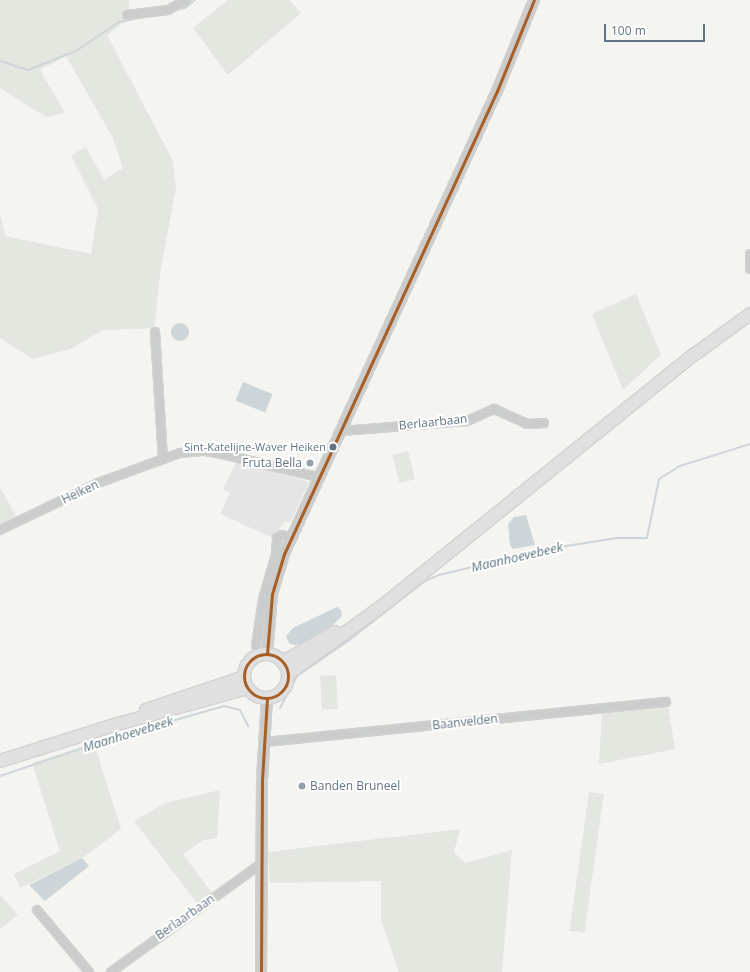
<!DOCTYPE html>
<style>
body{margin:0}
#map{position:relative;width:750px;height:972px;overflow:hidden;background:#f4f4f1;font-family:"Open Sans",sans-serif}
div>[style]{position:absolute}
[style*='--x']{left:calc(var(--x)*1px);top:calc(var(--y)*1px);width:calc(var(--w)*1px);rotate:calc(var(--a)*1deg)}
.built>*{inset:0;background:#e4e5e4}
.green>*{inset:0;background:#e3e7df;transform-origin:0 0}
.water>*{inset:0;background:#ced5d8;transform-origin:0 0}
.round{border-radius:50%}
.stream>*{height:2px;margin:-1px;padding:0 1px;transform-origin:1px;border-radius:1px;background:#ced5d8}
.roads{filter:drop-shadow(1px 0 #d1d2d1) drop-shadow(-1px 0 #d1d2d1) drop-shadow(0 1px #d1d2d1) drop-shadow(0 -1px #d1d2d1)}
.minor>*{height:8px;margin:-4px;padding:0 4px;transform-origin:4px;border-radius:4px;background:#cbcdcd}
.tertiary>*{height:10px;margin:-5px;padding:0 5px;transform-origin:5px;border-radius:5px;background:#cbcdcd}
.primary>*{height:12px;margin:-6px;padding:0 6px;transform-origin:6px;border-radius:6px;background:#e0e0e0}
.primary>.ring{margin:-6px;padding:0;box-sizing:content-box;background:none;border:12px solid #e0e0e0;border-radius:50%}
.bus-1>*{height:3px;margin:-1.5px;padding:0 1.5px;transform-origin:1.5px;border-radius:1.5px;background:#a85e24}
.bus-1>.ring{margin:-1.5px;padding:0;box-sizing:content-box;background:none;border:3px solid #a85e24;border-radius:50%}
.dots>*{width:11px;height:11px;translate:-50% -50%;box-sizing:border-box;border:2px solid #fff;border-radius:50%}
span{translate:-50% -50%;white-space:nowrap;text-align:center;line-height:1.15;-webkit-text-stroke:4px #fff;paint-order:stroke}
.bus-label{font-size:11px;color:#627483}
.right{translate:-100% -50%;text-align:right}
.street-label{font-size:12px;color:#627483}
.poi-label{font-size:12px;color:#627483}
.left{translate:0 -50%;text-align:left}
.water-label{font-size:13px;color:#5e7781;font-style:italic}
.scale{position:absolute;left:604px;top:24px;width:101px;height:18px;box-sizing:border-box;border:2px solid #627483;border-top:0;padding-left:5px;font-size:12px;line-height:14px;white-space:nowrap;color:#627483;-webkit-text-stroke:3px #fff;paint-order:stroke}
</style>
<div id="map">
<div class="built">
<div style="clip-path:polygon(237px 461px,309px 482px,290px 523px,285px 521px,273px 538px,220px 514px,230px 493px,223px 489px)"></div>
</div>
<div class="green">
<div style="clip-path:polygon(0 0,129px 0,129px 10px,122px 11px,127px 20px,107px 35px,173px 161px,176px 187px,161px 268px,154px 328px,103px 330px,70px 349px,33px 359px,0 338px,0 213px,5px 236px,91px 254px,98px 209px,71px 155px,86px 147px,104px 180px,123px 168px,113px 138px,66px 56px,40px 70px,65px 113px,46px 117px,0 88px)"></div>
<div style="clip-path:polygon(228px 0,289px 0,301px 13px,228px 75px,193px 28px)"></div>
<div style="clip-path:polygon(636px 294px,661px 355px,623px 390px,592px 314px)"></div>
<div style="left:408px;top:451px;width:29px;height:16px;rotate:76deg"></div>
<div style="clip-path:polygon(0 487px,16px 516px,0 524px)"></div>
<div style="left:336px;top:675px;width:34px;height:16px;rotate:87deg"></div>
<div style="clip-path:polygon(668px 706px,675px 749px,599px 764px,602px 711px)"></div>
<div style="clip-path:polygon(94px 743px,121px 829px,84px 857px,20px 888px,14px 874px,60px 851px,32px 763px)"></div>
<div style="clip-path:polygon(220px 790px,217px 838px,203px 840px,183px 854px,212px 893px,197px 903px,134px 821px,165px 803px)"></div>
<div style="left:589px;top:792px;width:15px;height:140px;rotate:8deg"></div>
<div style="clip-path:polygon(460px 829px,454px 852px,465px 863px,512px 850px,502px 972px,399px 972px,381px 920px,381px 881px,270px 883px,268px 852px)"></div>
<div style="clip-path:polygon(0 895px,18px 915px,0 929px)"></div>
</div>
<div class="water">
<div class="round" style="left:171px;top:323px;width:18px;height:18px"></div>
<div style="left:243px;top:382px;width:32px;height:20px;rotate:22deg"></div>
<div style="clip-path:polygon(526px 515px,535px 545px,513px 549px,510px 545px,508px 524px,514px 517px)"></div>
<div style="clip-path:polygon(337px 607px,341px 610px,342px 616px,334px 624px,303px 643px,295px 645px,289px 643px,286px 636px,293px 628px)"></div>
<div style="clip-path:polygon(82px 858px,89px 866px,45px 901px,29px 885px)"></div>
</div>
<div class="stream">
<div style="--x:174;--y:10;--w:11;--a:-10"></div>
<div style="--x:185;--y:8;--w:13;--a:-39"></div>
<div style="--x:0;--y:61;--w:29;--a:18"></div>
<div style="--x:28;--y:70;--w:52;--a:-21.6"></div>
<div style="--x:76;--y:51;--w:52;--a:-34"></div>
<div style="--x:119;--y:22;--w:25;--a:-11"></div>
<div style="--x:280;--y:708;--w:36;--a:-62"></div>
<div style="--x:297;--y:676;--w:62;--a:-34.5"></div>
<div style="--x:348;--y:641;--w:98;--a:-37.9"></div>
<div style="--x:425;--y:581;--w:15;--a:-23"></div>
<div style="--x:439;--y:575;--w:111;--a:-13.5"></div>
<div style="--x:547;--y:549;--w:71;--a:-8.9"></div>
<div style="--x:617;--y:538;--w:30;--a:0"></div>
<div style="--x:647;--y:538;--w:60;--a:-78.5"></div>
<div style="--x:659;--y:479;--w:25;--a:-32"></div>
<div style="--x:680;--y:466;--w:73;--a:-17.4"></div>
<div style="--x:0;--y:776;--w:115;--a:-18.7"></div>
<div style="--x:109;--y:739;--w:120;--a:-16"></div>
<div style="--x:224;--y:706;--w:16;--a:14"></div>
<div style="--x:240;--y:710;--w:18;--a:63"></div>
</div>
<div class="roads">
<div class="minor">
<div style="--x:127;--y:15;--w:41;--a:-7"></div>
<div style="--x:168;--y:10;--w:21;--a:-29"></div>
<div style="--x:750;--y:254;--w:15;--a:90"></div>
<div style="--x:155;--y:332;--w:127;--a:86.4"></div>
<div style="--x:341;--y:431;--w:126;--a:-4.5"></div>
<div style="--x:467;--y:421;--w:30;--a:-24"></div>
<div style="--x:494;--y:409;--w:36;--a:24"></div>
<div style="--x:527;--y:424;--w:17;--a:-3"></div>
<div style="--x:0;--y:530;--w:109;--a:-25.6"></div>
<div style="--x:98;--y:483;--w:87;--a:-20.1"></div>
<div style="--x:180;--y:453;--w:25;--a:-5"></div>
<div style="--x:205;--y:451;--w:17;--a:10"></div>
<div style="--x:222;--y:454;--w:99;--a:13.5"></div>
<div style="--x:256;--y:646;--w:48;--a:-81.5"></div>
<div style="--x:263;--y:599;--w:47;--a:-73.9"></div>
<div style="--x:276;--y:554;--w:16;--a:-86"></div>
<div style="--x:277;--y:538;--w:6;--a:-31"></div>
<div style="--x:282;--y:535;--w:9;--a:13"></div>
<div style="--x:264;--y:742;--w:404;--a:-5.7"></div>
<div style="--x:37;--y:910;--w:81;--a:50"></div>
<div style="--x:111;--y:972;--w:185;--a:-35.8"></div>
</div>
<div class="tertiary">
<div style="--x:267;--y:654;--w:60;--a:-85.2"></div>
<div style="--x:272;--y:594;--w:42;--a:-73.3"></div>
<div style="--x:284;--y:554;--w:510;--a:-65.3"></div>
<div style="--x:497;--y:91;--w:98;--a:-67.9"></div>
<div style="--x:261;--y:972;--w:192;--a:-89.7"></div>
<div style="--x:262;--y:780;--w:82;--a:-86.5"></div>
</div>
<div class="primary">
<div class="ring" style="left:244px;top:654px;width:32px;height:32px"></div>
<div style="--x:283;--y:662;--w:60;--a:-30"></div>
<div style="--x:288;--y:674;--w:121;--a:-35.9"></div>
<div style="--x:386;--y:603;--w:397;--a:-38.9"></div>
<div style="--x:695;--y:354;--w:68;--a:-36"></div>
<div style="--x:146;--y:710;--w:103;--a:-18.6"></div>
<div style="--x:0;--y:761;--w:120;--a:-17.5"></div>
<div style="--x:114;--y:725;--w:139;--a:-15.4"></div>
</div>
</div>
<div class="bus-1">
<div style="--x:267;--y:654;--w:60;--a:-85.2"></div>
<div style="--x:272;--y:594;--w:42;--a:-73.3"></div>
<div style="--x:284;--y:554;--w:510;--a:-65.3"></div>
<div style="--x:497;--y:91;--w:98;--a:-67.9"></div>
<div class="ring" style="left:244px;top:654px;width:41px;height:41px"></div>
<div style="--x:261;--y:972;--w:192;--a:-89.7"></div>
<div style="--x:262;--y:780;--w:82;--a:-86.5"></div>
</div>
<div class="dots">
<div style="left:333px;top:447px;background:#627483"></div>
<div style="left:310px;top:463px;background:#95a1aa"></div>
<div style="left:302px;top:786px;background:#95a1aa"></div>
</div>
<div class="bus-label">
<span class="right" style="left:326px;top:447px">Sint-Katelijne-Waver Heiken</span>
</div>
<div class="street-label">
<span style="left:433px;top:422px;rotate:-6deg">Berlaarbaan</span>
<span style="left:80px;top:492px;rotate:-25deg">Heiken</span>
<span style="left:465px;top:722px;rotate:-6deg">Baanvelden</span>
<span style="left:185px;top:917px;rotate:-35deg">Berlaarbaan</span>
</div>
<div class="poi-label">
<span class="right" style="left:302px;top:463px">Fruta Bella</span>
<span class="left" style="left:310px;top:786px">Banden Bruneel</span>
</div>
<div class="water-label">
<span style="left:517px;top:557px;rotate:-13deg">Maanhoevebeek</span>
<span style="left:128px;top:734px;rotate:-17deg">Maanhoevebeek</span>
</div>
<div class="scale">100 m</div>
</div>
